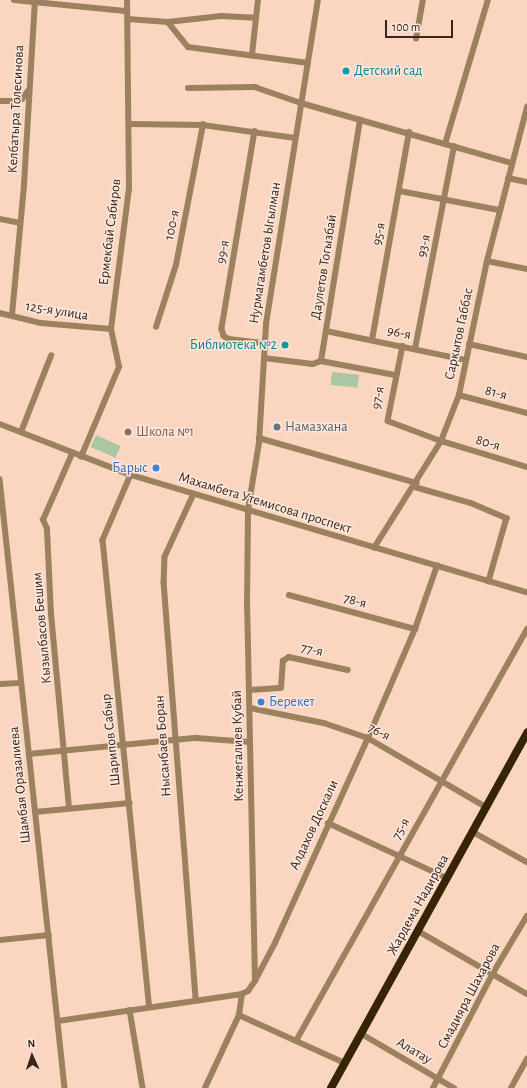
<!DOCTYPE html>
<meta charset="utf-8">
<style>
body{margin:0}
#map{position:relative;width:527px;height:1088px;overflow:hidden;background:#fad6c1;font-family:"Alegreya Sans",sans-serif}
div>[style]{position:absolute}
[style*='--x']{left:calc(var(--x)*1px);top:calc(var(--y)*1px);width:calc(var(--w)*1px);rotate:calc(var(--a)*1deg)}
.green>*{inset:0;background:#a9c7a1;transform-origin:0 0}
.minor>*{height:5.5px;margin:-2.75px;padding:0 2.75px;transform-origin:2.75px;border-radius:2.75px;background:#9c815e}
.highway>*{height:8px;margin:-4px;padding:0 4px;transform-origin:4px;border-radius:4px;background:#372305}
.dots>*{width:11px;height:11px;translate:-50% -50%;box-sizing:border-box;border:2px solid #fde7da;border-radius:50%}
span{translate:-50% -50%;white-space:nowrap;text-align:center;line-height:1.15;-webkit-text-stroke:3px #fde7da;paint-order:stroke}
.culture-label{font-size:14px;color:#0d838f}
.left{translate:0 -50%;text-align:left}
.right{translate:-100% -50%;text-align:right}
.street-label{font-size:14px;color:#33261e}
.worship-label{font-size:14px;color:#5b616d}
.education-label{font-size:14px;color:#785e54}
.shop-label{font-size:14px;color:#366cbe}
.north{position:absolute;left:12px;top:1036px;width:40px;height:40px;-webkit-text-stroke:3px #fde7da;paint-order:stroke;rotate:357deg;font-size:11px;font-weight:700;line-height:16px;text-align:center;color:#33261e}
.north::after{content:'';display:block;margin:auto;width:14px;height:18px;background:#33261e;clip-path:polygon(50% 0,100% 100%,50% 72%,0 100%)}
.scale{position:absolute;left:385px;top:20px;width:68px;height:18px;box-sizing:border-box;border:2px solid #33261e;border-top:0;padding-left:5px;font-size:12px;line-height:14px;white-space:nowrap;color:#33261e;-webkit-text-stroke:3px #fde7da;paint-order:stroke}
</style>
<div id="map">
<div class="green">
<div style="left:332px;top:372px;width:27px;height:13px;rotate:6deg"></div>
<div style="left:96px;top:435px;width:27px;height:13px;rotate:24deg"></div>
</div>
<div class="minor">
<div style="--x:14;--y:0;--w:114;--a:5.6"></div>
<div style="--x:128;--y:19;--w:40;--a:4.3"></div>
<div style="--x:168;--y:22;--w:53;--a:-6.5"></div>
<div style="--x:221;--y:16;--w:34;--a:3"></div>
<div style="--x:168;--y:22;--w:32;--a:51"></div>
<div style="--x:188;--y:47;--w:121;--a:7.6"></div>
<div style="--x:416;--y:39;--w:40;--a:-80"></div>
<div style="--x:252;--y:55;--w:55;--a:-83.8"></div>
<div style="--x:188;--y:88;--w:67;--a:-0.9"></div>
<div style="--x:255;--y:87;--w:49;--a:19.2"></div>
<div style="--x:301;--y:103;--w:219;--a:15.9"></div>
<div style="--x:0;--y:101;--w:15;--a:0"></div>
<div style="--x:15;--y:101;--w:7;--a:-16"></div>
<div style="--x:22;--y:99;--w:10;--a:-53"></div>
<div style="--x:129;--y:124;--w:74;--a:0.8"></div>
<div style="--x:203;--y:125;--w:93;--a:8"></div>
<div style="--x:255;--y:131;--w:201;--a:99.5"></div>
<div style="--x:222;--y:329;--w:7;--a:74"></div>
<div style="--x:224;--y:336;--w:6;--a:31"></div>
<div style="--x:229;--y:339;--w:35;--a:7"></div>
<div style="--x:445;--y:144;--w:150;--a:-73.4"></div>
<div style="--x:508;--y:178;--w:19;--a:12"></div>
<div style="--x:400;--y:191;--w:102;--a:10.8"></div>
<div style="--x:0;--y:219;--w:20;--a:11"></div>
<div style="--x:487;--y:261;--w:41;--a:11.3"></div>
<div style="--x:0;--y:313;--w:42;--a:13.7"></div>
<div style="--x:41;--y:323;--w:70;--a:4.9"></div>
<div style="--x:12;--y:315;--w:131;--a:-84.7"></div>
<div style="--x:24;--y:185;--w:185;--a:-86.6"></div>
<div style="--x:156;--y:327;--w:65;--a:-72.1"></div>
<div style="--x:176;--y:265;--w:143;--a:-79.1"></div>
<div style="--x:326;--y:331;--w:143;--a:11.7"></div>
<div style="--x:372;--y:340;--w:211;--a:-79.9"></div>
<div style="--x:469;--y:344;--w:59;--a:12.6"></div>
<div style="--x:403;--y:346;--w:76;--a:101.3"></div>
<div style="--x:388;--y:421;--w:57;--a:20.7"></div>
<div style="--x:441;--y:441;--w:90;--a:16.8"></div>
<div style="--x:415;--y:349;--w:206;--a:-79.1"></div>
<div style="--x:264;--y:358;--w:49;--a:7"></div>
<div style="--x:313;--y:364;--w:9;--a:-21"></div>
<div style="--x:321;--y:361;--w:244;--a:-80.8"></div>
<div style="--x:321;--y:361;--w:75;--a:10.7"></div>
<div style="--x:459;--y:395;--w:70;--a:14.8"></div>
<div style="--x:0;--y:424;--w:141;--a:21.3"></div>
<div style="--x:131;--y:475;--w:413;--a:16.5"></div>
<div style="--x:21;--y:432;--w:82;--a:-68.5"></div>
<div style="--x:259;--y:438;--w:164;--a:15.9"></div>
<div style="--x:81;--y:457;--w:98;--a:-67.1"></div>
<div style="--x:119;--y:367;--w:39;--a:-102"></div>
<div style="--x:111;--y:329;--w:141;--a:-82.7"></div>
<div style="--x:129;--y:189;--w:189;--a:-90.6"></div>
<div style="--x:131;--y:475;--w:71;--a:113.3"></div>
<div style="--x:103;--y:540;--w:469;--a:84.3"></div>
<div style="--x:0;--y:479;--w:612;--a:83.91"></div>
<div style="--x:415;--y:487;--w:58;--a:15.9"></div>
<div style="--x:471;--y:503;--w:39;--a:23"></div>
<div style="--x:507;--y:518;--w:66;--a:105.9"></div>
<div style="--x:194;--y:494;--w:69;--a:114.7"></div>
<div style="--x:165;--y:557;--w:25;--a:92"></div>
<div style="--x:164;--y:582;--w:420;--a:85.6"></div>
<div style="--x:374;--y:548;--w:126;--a:-57.9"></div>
<div style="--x:441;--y:441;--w:49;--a:-68.6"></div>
<div style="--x:459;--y:395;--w:137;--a:-78.2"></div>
<div style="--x:487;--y:261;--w:159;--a:-75.4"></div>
<div style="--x:289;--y:595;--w:131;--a:15.1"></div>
<div style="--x:0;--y:684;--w:21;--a:-3"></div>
<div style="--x:249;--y:690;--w:32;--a:-4"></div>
<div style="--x:281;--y:688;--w:27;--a:-86"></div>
<div style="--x:283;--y:661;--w:7;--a:-34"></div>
<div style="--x:289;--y:657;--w:60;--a:12.4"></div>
<div style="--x:250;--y:708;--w:76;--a:11.5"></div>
<div style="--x:324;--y:723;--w:46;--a:18.8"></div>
<div style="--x:368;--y:738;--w:137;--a:30.3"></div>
<div style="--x:29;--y:754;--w:168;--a:-5.5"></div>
<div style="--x:196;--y:738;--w:54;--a:4.2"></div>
<div style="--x:69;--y:808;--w:194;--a:-95.3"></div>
<div style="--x:51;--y:615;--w:86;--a:-92.7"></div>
<div style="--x:47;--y:529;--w:10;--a:-114"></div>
<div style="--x:43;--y:520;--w:72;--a:-66.3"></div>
<div style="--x:35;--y:812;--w:95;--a:-5.4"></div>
<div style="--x:328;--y:823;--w:131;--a:24.8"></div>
<div style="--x:473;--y:832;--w:62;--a:29.1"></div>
<div style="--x:418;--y:931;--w:126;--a:30"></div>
<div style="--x:0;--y:940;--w:49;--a:-5.8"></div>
<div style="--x:255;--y:981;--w:373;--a:-91.2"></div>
<div style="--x:247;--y:608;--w:98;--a:-89.4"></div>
<div style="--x:248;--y:510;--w:68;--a:-80.7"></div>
<div style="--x:259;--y:443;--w:119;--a:-86.6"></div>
<div style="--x:266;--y:324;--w:328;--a:-80.9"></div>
<div style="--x:130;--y:1010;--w:79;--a:80.5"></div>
<div style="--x:239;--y:1015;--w:116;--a:24.4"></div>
<div style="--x:58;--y:1021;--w:186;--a:-8.3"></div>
<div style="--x:362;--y:1034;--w:107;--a:30.4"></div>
<div style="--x:296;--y:1041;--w:472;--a:-60.7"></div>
<div style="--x:205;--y:1088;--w:81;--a:-65"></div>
<div style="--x:239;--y:1015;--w:21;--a:-82"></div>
<div style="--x:242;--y:994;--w:7;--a:-27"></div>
<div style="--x:248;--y:991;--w:12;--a:-55"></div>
<div style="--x:255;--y:981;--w:43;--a:-62.2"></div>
<div style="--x:275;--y:943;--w:225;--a:-65.6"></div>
<div style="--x:368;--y:738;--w:119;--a:-66.7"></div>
<div style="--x:415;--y:629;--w:67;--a:-70.8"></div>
<div style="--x:433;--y:1088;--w:130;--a:-62.4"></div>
<div style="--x:493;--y:973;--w:66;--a:-59.2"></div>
<div style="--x:511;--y:1088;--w:33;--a:-61"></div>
</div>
<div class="highway">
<div style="--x:331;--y:1088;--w:406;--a:-61.1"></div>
</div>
<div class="dots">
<div style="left:346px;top:71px;background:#0f9aa8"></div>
<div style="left:285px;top:345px;background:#0f9aa8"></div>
<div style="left:277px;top:427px;background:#6b7280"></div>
<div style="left:128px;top:432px;background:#8d6e63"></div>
<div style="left:156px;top:468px;background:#3f7fe0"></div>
<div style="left:261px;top:702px;background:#3f7fe0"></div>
</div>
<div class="culture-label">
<span class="left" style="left:354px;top:71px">Детский сад</span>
<span class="right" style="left:277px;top:345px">Библиотека №2</span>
</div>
<div class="street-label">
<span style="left:16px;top:109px;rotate:-87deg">Келбатыра Толесинова</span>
<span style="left:172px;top:225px;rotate:-78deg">100-я</span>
<span style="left:110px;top:232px;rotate:-83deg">Ермекбай Сабиров</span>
<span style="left:379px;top:234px;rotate:-79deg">95-я</span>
<span style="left:424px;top:246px;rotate:-78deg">93-я</span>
<span style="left:223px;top:252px;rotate:-80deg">99-я</span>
<span style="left:265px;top:253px;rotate:-81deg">Нурмагамбетов Ыгылман</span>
<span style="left:324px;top:267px;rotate:-81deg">Даулетов Тогызбай</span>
<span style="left:57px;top:311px;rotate:9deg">125-я улица</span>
<span style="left:399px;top:333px;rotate:11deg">96-я</span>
<span style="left:459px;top:334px;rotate:-78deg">Саркытов Габбас</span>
<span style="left:496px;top:393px;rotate:15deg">81-я</span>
<span style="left:378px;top:398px;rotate:-80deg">97-я</span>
<span style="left:488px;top:443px;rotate:17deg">80-я</span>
<span style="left:265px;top:503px;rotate:17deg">Махамбета Утемисова проспект</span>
<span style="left:355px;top:601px;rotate:15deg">78-я</span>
<span style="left:42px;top:628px;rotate:-95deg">Кызылбасов Бешим</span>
<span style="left:312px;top:650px;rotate:12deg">77-я</span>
<span style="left:379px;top:732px;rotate:27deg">76-я</span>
<span style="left:111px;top:740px;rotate:-96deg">Шарипов Сабыр</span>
<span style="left:163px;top:746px;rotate:-94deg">Нысанбаев Боран</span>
<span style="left:238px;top:746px;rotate:-91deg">Кенжегалиев Кубай</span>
<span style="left:20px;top:785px;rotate:-96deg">Шамбая Оразалиева</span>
<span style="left:314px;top:825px;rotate:-65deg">Алдахов Доскали</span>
<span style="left:401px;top:829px;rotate:-62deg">75-я</span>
<span style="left:418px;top:905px;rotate:-61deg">Жардема Надирова</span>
<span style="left:469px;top:996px;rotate:-62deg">Смадияра Шахарова</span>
<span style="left:414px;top:1051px;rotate:30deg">Алатау</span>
</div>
<div class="worship-label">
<span class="left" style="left:285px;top:427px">Намазхана</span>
</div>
<div class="education-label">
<span class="left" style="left:136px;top:432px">Школа №1</span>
</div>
<div class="shop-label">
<span class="right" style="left:148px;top:468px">Барыс</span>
<span class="left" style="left:269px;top:702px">Берекет</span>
</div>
<div class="north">N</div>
<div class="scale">100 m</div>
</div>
